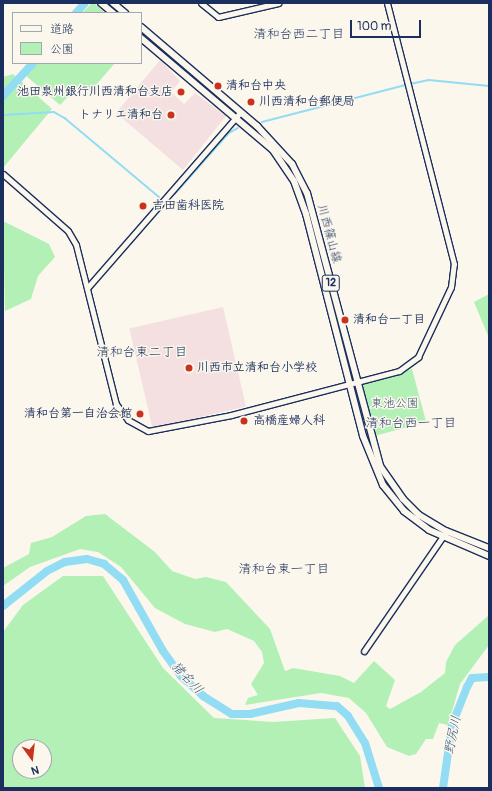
<!DOCTYPE html>
<meta charset="utf-8">
<style>
body{margin:0}
#map{position:relative;width:492px;height:791px;overflow:hidden;background:#fbf7ec;font-family:Pangolin,"Klee One",sans-serif}
div>[style]{position:absolute}
[style*='--x']{left:calc(var(--x)*1px);top:calc(var(--y)*1px);width:calc(var(--w)*1px);rotate:calc(var(--a)*1deg)}
.built>*{inset:0;background:#f4e0e0;transform-origin:0 0}
.green>*{inset:0;background:#b3f0b6;transform-origin:0 0}
.stream>*{height:1.5px;margin:-0.75px;padding:0 0.75px;transform-origin:0.75px;border-radius:0.75px;background:#92ddf3}
.river>*{height:8px;margin:-4px;padding:0 4px;transform-origin:4px;border-radius:4px;background:#92ddf3}
.roads{filter:drop-shadow(1px 0 #1b2f5e) drop-shadow(-1px 0 #1b2f5e) drop-shadow(0 1px #1b2f5e) drop-shadow(0 -1px #1b2f5e)}
.minor>*{height:5px;margin:-2.5px;padding:0 2.5px;transform-origin:2.5px;border-radius:2.5px;background:#fbf7ec}
.major>*{height:6px;margin:-3px;padding:0 3px;transform-origin:3px;border-radius:3px;background:#fbf7ec}
.dots>*{width:11px;height:11px;translate:-50% -50%;box-sizing:border-box;border:2px solid #fbf7ec;border-radius:50%}
span{translate:-50% -50%;white-space:nowrap;text-align:center;line-height:1.15;-webkit-text-stroke:3px #fbf7ec;paint-order:stroke}
.shield-label span{padding:1px 3px;background:#fbf7ec;border:1px solid;border-radius:3px;-webkit-text-stroke-width:0}
.shield-label{font-size:11px;color:#1b2f5e;font-weight:700}
.poi-label{font-size:12px;color:#1b2f5e;font-weight:700}
.left{translate:0 -50%;text-align:left}
.right{translate:-100% -50%;text-align:right}
.street-label{font-size:12px;color:#1b2f5e}
.park-label{font-size:12px;color:#395670}
.neighbourhood-label{font-size:13px;color:#1b2f5e}
.water-label{font-size:13px;color:#395a83;font-style:italic}
.frame{position:absolute;inset:0;border:4px solid #1b2f5e;pointer-events:none}
.legend{position:absolute;left:12px;top:12px;width:130px;height:52px;box-sizing:border-box;background:#fbf7ec;border:1px solid #a1a7b3;margin:0;padding:5px 7px;list-style:none;font-size:12px;color:#1b2f5e}
.legend li{display:flex;align-items:center;gap:8px;height:20px}
.legend b{width:20px;border:1px solid #a1a7b3}
.north{position:absolute;left:12px;top:739px;width:40px;height:40px;box-sizing:border-box;background:#fbf7ec;border:1px solid #a1a7b3;border-radius:50%;rotate:165deg;font-size:11px;font-weight:700;line-height:16px;text-align:center;color:#1b2f5e}
.north::after{content:'';display:block;margin:auto;width:14px;height:18px;background:#c8321e;clip-path:polygon(50% 0,100% 100%,50% 72%,0 100%)}
.scale{position:absolute;left:350px;top:20px;width:71px;height:18px;box-sizing:border-box;border:2px solid #1b2f5e;border-top:0;padding-left:5px;font-size:12px;line-height:14px;white-space:nowrap;color:#1b2f5e;-webkit-text-stroke:3px #fbf7ec;paint-order:stroke}
</style>
<div id="map">
<div class="built">
<div style="clip-path:polygon(160px 60px,180px 81px,171px 92px,184px 104px,195px 93px,226px 116px,183px 170px,116px 113px)"></div>
<div style="left:223px;top:307px;width:102px;height:96px;rotate:77deg"></div>
</div>
<div class="green">
<div style="clip-path:polygon(92px 3px,94px 3px,105px 13px,82px 13px)"></div>
<div style="clip-path:polygon(37px 63px,115px 63px,90px 92px,80px 84px,60px 105px,25px 75px)"></div>
<div style="clip-path:polygon(13px 74px,52px 109px,3px 168px,3px 77px)"></div>
<div style="clip-path:polygon(3px 221px,49px 244px,55px 257px,38px 276px,31px 299px,5px 311px)"></div>
<div style="clip-path:polygon(489px 294px,489px 338px,474px 302px)"></div>
<div style="left:412px;top:369px;width:55px;height:52px;rotate:75deg"></div>
<div style="clip-path:polygon(105px 514px,155px 552px,172px 571px,195px 579px,206px 577px,226px 582px,270px 629px,285px 671px,293px 668px,340px 676px,354px 683px,374px 661px,395px 680px,386px 706px,390px 709px,421px 692px,445px 673px,446px 662px,455px 645px,489px 615px,489px 645px,460px 684px,448px 725px,439px 723px,433px 739px,426px 739px,416px 754px,409px 756px,387px 747px,366px 713px,349px 698px,321px 693px,245px 705px,248px 698px,258px 695px,251px 684px,264px 663px,262px 652px,254px 641px,227px 629px,215px 632px,185px 624px,155px 608px,121px 567px,98px 552px,80px 549px,30px 567px,3px 586px,3px 568px,29px 554px,31px 543px,52px 537px,86px 516px)"></div>
<div style="clip-path:polygon(evenodd,63px 576px,103px 576px,163px 668px,214px 718px,273px 722px,335px 718px,360px 756px,365px 788px,3px 788px,3px 632px,23px 605px,63px 576px,20px 747px,44px 747px,44px 771px,20px 771px,20px 747px)"></div>
</div>
<div class="stream">
<div style="--x:410;--y:84;--w:19;--a:-12"></div>
<div style="--x:429;--y:80;--w:60;--a:5.7"></div>
<div style="--x:3;--y:115;--w:51;--a:-3.4"></div>
<div style="--x:54;--y:112;--w:13;--a:29"></div>
<div style="--x:65;--y:118;--w:123;--a:40"></div>
<div style="--x:262;--y:122;--w:149;--a:-14.4"></div>
<div style="--x:175;--y:194;--w:81;--a:-48.5"></div>
<div style="--x:229;--y:133;--w:10;--a:-29"></div>
</div>
<div class="river">
<div style="--x:76;--y:13;--w:13;--a:-48"></div>
<div style="--x:3;--y:96;--w:45;--a:-47.7"></div>
<div style="--x:3;--y:606;--w:56;--a:-38.5"></div>
<div style="--x:47;--y:571;--w:20;--a:-27"></div>
<div style="--x:65;--y:562;--w:22;--a:-8"></div>
<div style="--x:87;--y:559;--w:18;--a:16"></div>
<div style="--x:104;--y:564;--w:25;--a:40"></div>
<div style="--x:123;--y:580;--w:81;--a:60.6"></div>
<div style="--x:163;--y:651;--w:31;--a:54"></div>
<div style="--x:181;--y:676;--w:30;--a:42"></div>
<div style="--x:203;--y:696;--w:34;--a:32"></div>
<div style="--x:232;--y:714;--w:18;--a:0"></div>
<div style="--x:250;--y:714;--w:50;--a:-12.7"></div>
<div style="--x:299;--y:703;--w:38;--a:5"></div>
<div style="--x:337;--y:706;--w:15;--a:42"></div>
<div style="--x:348;--y:716;--w:32;--a:58"></div>
<div style="--x:365;--y:743;--w:47;--a:72.7"></div>
<div style="--x:443;--y:788;--w:64;--a:-81.9"></div>
<div style="--x:452;--y:725;--w:41;--a:-68.5"></div>
<div style="--x:467;--y:687;--w:10;--a:-61"></div>
<div style="--x:472;--y:678;--w:17;--a:-3"></div>
</div>
<div class="roads">
<div class="minor">
<div style="--x:201;--y:3;--w:22;--a:39"></div>
<div style="--x:218;--y:17;--w:62;--a:-13.1"></div>
<div style="--x:3;--y:174;--w:86;--a:41.2"></div>
<div style="--x:68;--y:231;--w:16;--a:60"></div>
<div style="--x:76;--y:245;--w:164;--a:75.9"></div>
<div style="--x:116;--y:404;--w:20;--a:53"></div>
<div style="--x:128;--y:420;--w:23;--a:29"></div>
<div style="--x:148;--y:431;--w:85;--a:-10.9"></div>
<div style="--x:231;--y:415;--w:174;--a:-14.7"></div>
<div style="--x:399;--y:371;--w:24;--a:-36"></div>
<div style="--x:418;--y:357;--w:77;--a:-64.8"></div>
<div style="--x:451;--y:287;--w:23;--a:-83"></div>
<div style="--x:454;--y:264;--w:269;--a:-104.4"></div>
<div style="--x:88;--y:287;--w:231;--a:-48.9"></div>
<div style="--x:364;--y:651;--w:143;--a:-55.5"></div>
</div>
<div class="major">
<div style="--x:101;--y:3;--w:16;--a:40"></div>
<div style="--x:113;--y:3;--w:16;--a:40"></div>
<div style="--x:141;--y:27;--w:153;--a:40.5"></div>
<div style="--x:257;--y:126;--w:52;--a:47.4"></div>
<div style="--x:292;--y:164;--w:33;--a:63"></div>
<div style="--x:307;--y:193;--w:283;--a:75"></div>
<div style="--x:380;--y:466;--w:40;--a:55.1"></div>
<div style="--x:403;--y:499;--w:23;--a:45"></div>
<div style="--x:419;--y:515;--w:31;--a:31"></div>
<div style="--x:446;--y:531;--w:46;--a:21.6"></div>
<div style="--x:141;--y:38;--w:173;--a:40.3"></div>
<div style="--x:273;--y:150;--w:37;--a:56"></div>
<div style="--x:294;--y:181;--w:35;--a:70"></div>
<div style="--x:306;--y:214;--w:229;--a:75.6"></div>
<div style="--x:363;--y:436;--w:53;--a:67.8"></div>
<div style="--x:383;--y:485;--w:33;--a:51"></div>
<div style="--x:404;--y:511;--w:31;--a:37"></div>
<div style="--x:429;--y:530;--w:65;--a:23.4"></div>
</div>
</div>
<div class="dots">
<div style="left:218px;top:86px;background:#c8321e"></div>
<div style="left:181px;top:92px;background:#c8321e"></div>
<div style="left:251px;top:102px;background:#c8321e"></div>
<div style="left:171px;top:115px;background:#c8321e"></div>
<div style="left:143px;top:206px;background:#c8321e"></div>
<div style="left:345px;top:320px;background:#c8321e"></div>
<div style="left:189px;top:368px;background:#c8321e"></div>
<div style="left:140px;top:414px;background:#c8321e"></div>
<div style="left:244px;top:421px;background:#c8321e"></div>
</div>
<div class="shield-label">
<span style="left:331px;top:283px">12</span>
</div>
<div class="poi-label">
<span class="left" style="left:226px;top:86px">清和台中央</span>
<span class="right" style="left:173px;top:92px">池田泉州銀行川西清和台支店</span>
<span class="left" style="left:259px;top:102px">川西清和台郵便局</span>
<span class="right" style="left:163px;top:115px">トナリエ清和台</span>
<span class="left" style="left:152px;top:206px">吉田歯科医院</span>
<span class="left" style="left:353px;top:320px">清和台一丁目</span>
<span class="left" style="left:197px;top:368px">川西市立清和台小学校</span>
<span class="right" style="left:132px;top:414px">清和台第一自治会館</span>
<span class="left" style="left:253px;top:421px">高橋産婦人科</span>
</div>
<div class="street-label">
<span style="left:329px;top:234px;rotate:75deg">川西篠山線</span>
</div>
<div class="park-label">
<span style="left:395px;top:404px">東池公園</span>
</div>
<div class="neighbourhood-label">
<span style="left:299px;top:34px">清和台西二丁目</span>
<span style="left:142px;top:352px">清和台東二丁目</span>
<span style="left:411px;top:423px">清和台西一丁目</span>
<span style="left:284px;top:569px">清和台東一丁目</span>
</div>
<div class="water-label">
<span style="left:187px;top:678px;rotate:47deg">猪名川</span>
<span style="left:453px;top:735px;rotate:-78deg">野尻川</span>
</div>
<div class="frame"></div>
<ul class="legend">
<li><b style="height:5px;background:#fbf7ec"></b>道路</li>
<li><b style="height:11px;background:#b3f0b6"></b>公園</li>
</ul>
<div class="north">N</div>
<div class="scale">100 m</div>
</div>
